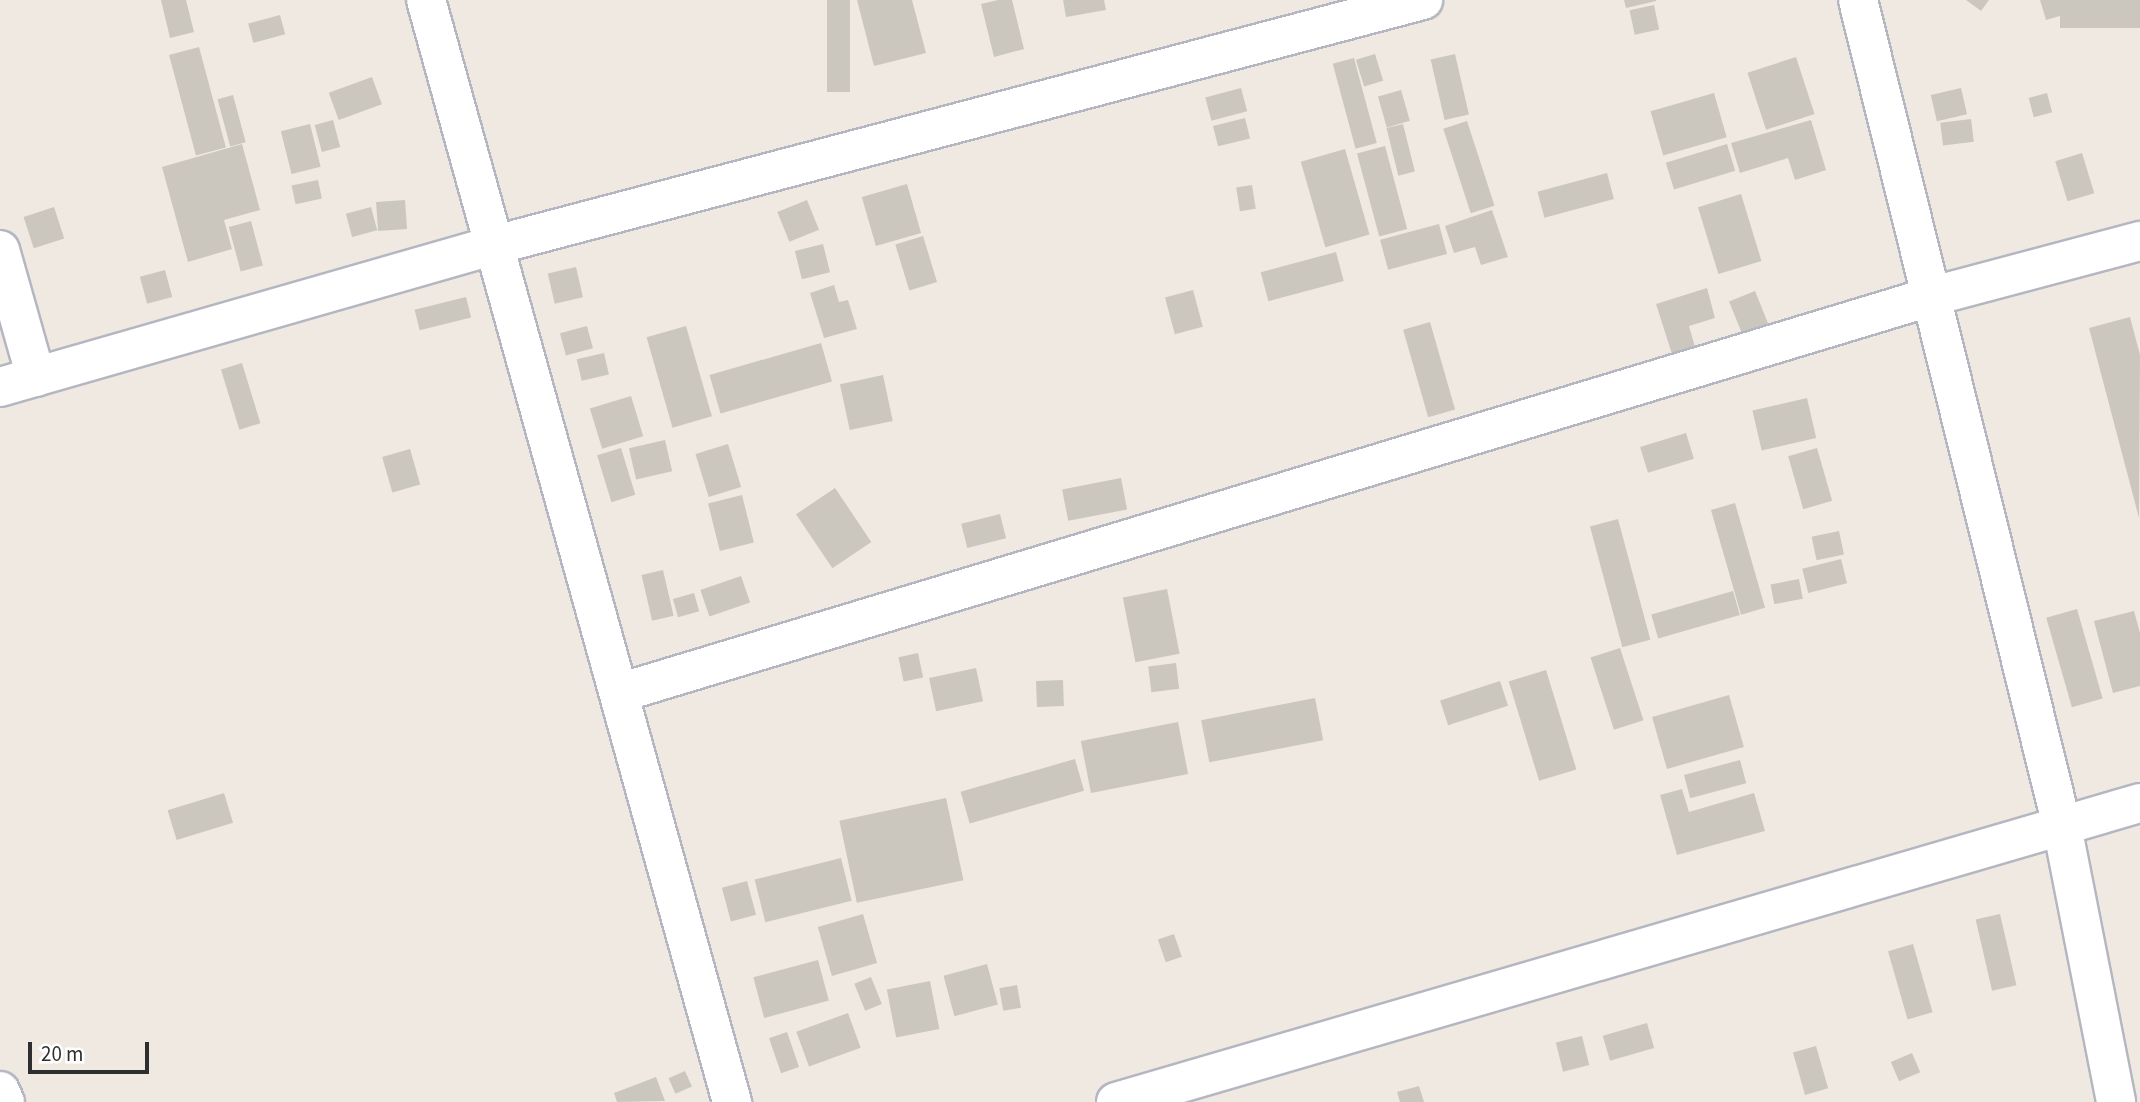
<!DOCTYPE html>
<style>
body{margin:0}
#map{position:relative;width:2140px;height:1102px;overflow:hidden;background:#efe9e1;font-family:"Source Sans 3",sans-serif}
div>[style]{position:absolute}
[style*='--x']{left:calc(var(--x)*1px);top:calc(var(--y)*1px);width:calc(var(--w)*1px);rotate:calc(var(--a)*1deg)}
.building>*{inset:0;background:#cbc7bf;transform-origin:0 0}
.roads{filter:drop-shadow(2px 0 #b4b7c1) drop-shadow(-2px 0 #b4b7c1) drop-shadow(0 2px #b4b7c1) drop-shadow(0 -2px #b4b7c1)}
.minor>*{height:38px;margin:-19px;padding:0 19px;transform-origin:19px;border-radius:19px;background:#fff}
span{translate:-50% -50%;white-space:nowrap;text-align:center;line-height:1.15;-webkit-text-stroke:5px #fff;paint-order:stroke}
.scale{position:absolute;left:28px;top:1042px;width:121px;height:32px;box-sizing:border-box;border:4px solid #2e2e2e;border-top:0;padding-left:9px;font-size:21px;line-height:24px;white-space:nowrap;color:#2e2e2e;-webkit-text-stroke:5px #fff;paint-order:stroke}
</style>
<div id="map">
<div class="building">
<div style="clip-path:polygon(161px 0,186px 0,194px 32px,170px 38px)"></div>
<div style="left:827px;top:0;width:23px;height:92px"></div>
<div style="clip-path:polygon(857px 0,912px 0,926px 53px,874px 66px)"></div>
<div style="clip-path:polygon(998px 0,1012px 0,1024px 49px,994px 57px,981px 4px)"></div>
<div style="clip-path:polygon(1063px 0,1104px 0,1106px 10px,1066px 17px)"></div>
<div style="clip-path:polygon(1624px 0,1656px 0,1656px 1px,1626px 8px)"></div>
<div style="clip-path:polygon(1966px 0,1989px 0,1981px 11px)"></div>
<div style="clip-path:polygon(2040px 0,2066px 0,2070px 13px,2046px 20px)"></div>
<div style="left:2140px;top:0;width:28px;height:80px;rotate:90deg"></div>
<div style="left:1654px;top:5px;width:25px;height:25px;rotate:78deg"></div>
<div style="left:280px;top:15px;width:20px;height:33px;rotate:75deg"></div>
<div style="left:199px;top:47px;width:104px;height:31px;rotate:75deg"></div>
<div style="left:1375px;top:54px;width:28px;height:20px;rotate:73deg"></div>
<div style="left:1455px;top:54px;width:62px;height:25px;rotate:77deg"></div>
<div style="left:1796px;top:57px;width:60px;height:51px;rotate:72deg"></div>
<div style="left:1354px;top:58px;width:88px;height:22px;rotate:75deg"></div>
<div style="left:372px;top:77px;width:29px;height:46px;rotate:70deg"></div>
<div style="left:1241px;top:88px;width:24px;height:37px;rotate:75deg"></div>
<div style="left:1961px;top:88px;width:27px;height:31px;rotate:77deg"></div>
<div style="left:1401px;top:90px;width:32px;height:24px;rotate:74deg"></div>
<div style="left:1714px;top:93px;width:46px;height:66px;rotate:74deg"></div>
<div style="left:2047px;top:93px;width:20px;height:19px;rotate:75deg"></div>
<div style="left:233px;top:95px;width:49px;height:16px;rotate:75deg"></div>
<div style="left:1245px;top:118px;width:21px;height:33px;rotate:76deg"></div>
<div style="left:1971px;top:119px;width:23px;height:31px;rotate:83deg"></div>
<div style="left:333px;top:120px;width:28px;height:19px;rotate:75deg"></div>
<div style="clip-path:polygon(1811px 120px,1826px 170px,1795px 180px,1788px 158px,1740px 173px,1731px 143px)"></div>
<div style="left:1467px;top:121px;width:89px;height:25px;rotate:72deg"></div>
<div style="left:310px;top:124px;width:44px;height:30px;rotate:76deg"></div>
<div style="left:1403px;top:124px;width:49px;height:17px;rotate:76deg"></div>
<div style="clip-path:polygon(242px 144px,260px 210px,224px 220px,232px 249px,188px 262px,162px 167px)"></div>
<div style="left:1727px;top:144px;width:28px;height:64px;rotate:73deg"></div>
<div style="left:1385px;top:146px;width:86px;height:29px;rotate:75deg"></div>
<div style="left:1345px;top:149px;width:89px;height:46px;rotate:74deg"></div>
<div style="left:2082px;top:153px;width:42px;height:28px;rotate:73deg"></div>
<div style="left:1607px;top:173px;width:27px;height:72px;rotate:75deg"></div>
<div style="left:318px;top:180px;width:19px;height:27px;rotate:78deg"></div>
<div style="left:907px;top:184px;width:51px;height:47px;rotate:74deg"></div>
<div style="left:1252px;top:185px;width:24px;height:16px;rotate:81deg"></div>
<div style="left:1741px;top:194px;width:70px;height:45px;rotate:73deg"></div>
<div style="left:405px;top:200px;width:29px;height:29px;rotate:86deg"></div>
<div style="left:807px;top:200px;width:32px;height:32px;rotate:68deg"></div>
<div style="left:54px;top:207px;width:33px;height:32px;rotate:72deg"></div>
<div style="left:371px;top:207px;width:24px;height:26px;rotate:75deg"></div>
<div style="clip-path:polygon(1492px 210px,1508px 257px,1481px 265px,1475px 247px,1454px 253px,1445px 226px)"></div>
<div style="left:251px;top:221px;width:46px;height:23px;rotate:75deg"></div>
<div style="left:1439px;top:224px;width:31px;height:61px;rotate:75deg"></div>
<div style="left:923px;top:236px;width:48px;height:29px;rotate:73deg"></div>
<div style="left:823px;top:244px;width:29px;height:29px;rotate:76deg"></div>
<div style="left:1336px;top:252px;width:30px;height:78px;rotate:75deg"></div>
<div style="left:576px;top:267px;width:31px;height:29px;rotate:77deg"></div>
<div style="left:165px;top:270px;width:28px;height:26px;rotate:75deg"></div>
<div style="clip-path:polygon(834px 285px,839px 302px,848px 300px,857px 329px,824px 338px,810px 293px)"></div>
<div style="clip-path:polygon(1707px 288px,1715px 318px,1689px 326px,1695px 347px,1672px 354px,1656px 304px)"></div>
<div style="left:1193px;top:290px;width:38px;height:29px;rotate:75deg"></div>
<div style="left:1755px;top:291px;width:37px;height:28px;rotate:68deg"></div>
<div style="left:466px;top:297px;width:21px;height:53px;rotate:76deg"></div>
<div style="clip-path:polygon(2130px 317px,2140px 355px,2139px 518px,2089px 328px)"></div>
<div style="left:1430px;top:322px;width:91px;height:28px;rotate:74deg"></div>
<div style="left:587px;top:326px;width:23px;height:28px;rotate:75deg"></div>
<div style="left:686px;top:326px;width:94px;height:41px;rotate:74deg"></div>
<div style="left:821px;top:343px;width:40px;height:116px;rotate:74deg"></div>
<div style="left:604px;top:353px;width:22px;height:28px;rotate:77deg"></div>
<div style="left:242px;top:363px;width:63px;height:22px;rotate:73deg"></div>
<div style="left:883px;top:375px;width:47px;height:44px;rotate:78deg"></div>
<div style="left:631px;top:396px;width:42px;height:43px;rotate:73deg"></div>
<div style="left:1807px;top:398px;width:41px;height:56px;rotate:77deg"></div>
<div style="left:1686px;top:433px;width:27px;height:48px;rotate:73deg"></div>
<div style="left:665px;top:440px;width:32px;height:37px;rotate:77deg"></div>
<div style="left:728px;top:444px;width:45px;height:34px;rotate:73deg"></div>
<div style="left:621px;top:448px;width:49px;height:25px;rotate:73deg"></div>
<div style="left:1817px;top:448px;width:55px;height:30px;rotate:74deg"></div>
<div style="left:410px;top:449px;width:37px;height:29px;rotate:74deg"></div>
<div style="left:1121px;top:478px;width:32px;height:60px;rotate:79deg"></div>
<div style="left:835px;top:488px;width:65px;height:47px;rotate:56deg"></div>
<div style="left:742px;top:495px;width:49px;height:35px;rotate:76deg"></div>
<div style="left:1735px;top:503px;width:109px;height:25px;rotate:74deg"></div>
<div style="left:1000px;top:514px;width:25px;height:40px;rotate:76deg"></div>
<div style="left:1618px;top:519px;width:125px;height:29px;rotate:75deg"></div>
<div style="left:1839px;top:531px;width:24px;height:28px;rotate:78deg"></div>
<div style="left:1841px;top:559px;width:25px;height:40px;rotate:76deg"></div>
<div style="left:663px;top:570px;width:47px;height:22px;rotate:77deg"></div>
<div style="left:741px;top:576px;width:28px;height:43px;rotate:71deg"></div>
<div style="left:1799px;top:579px;width:20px;height:29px;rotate:79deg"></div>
<div style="left:1167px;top:589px;width:66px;height:45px;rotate:79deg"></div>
<div style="left:1733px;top:591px;width:25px;height:85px;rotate:74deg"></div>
<div style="left:694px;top:593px;width:19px;height:22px;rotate:74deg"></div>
<div style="left:2077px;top:609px;width:93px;height:32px;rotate:74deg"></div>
<div style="clip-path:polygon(2134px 611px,2140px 633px,2140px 686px,2113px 693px,2094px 621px)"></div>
<div style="left:1620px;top:648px;width:76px;height:31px;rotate:72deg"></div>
<div style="left:918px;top:653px;width:25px;height:20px;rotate:78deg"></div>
<div style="left:1176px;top:663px;width:26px;height:28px;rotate:83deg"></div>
<div style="left:976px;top:668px;width:34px;height:48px;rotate:78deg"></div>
<div style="left:1546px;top:670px;width:104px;height:39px;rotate:73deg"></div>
<div style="left:1063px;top:680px;width:26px;height:27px;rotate:88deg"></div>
<div style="left:1500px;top:681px;width:26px;height:63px;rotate:72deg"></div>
<div style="left:1729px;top:695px;width:54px;height:80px;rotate:74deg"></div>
<div style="left:1315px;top:698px;width:43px;height:116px;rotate:79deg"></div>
<div style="left:1178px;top:722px;width:53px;height:99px;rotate:79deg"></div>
<div style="left:1075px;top:759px;width:33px;height:119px;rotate:74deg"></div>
<div style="left:1740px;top:760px;width:24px;height:58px;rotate:75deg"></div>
<div style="clip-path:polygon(1682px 789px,1689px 812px,1754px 793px,1765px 831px,1677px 855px,1660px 795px)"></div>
<div style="left:224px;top:793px;width:31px;height:59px;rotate:73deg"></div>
<div style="left:946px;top:798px;width:84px;height:109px;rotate:78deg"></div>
<div style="left:841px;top:858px;width:44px;height:89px;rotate:76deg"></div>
<div style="left:747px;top:881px;width:35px;height:26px;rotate:75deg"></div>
<div style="left:863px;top:914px;width:51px;height:47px;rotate:74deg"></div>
<div style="left:2000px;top:914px;width:73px;height:25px;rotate:77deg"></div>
<div style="left:1174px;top:934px;width:24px;height:17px;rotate:71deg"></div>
<div style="left:1913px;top:944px;width:71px;height:26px;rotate:74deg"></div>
<div style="left:818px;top:960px;width:42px;height:67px;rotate:75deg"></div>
<div style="left:987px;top:964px;width:42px;height:45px;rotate:75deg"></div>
<div style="left:871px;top:977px;width:29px;height:18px;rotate:68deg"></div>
<div style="left:930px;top:981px;width:49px;height:44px;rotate:79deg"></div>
<div style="left:1017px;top:985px;width:23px;height:18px;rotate:80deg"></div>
<div style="left:848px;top:1013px;width:37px;height:55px;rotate:70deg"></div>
<div style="left:1647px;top:1023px;width:26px;height:46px;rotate:74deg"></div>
<div style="left:787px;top:1032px;width:37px;height:19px;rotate:71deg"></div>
<div style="left:1582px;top:1036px;width:30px;height:27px;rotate:76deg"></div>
<div style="left:1816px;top:1046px;width:44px;height:24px;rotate:74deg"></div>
<div style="left:1912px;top:1053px;width:21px;height:23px;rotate:67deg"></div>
<div style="left:685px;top:1071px;width:17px;height:18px;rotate:66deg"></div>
<div style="clip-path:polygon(656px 1077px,665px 1101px,617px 1102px,614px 1093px)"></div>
<div style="clip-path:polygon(1419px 1086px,1424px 1102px,1400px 1102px,1397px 1092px)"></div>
</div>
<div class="roads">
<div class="minor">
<div style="--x:426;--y:0;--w:1144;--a:74.48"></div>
<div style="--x:1858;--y:0;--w:851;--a:76.13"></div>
<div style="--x:2062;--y:826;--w:281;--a:78.9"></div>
<div style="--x:0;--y:250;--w:132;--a:74.2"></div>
<div style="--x:0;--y:387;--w:515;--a:-16.01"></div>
<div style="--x:495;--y:245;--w:960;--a:-14.79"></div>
<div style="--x:619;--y:693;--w:1373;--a:-16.81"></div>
<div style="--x:1933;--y:296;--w:214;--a:-14.9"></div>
<div style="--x:0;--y:1091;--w:12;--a:66"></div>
<div style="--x:1116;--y:1102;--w:1067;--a:-16.28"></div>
</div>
</div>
<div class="scale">20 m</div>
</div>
